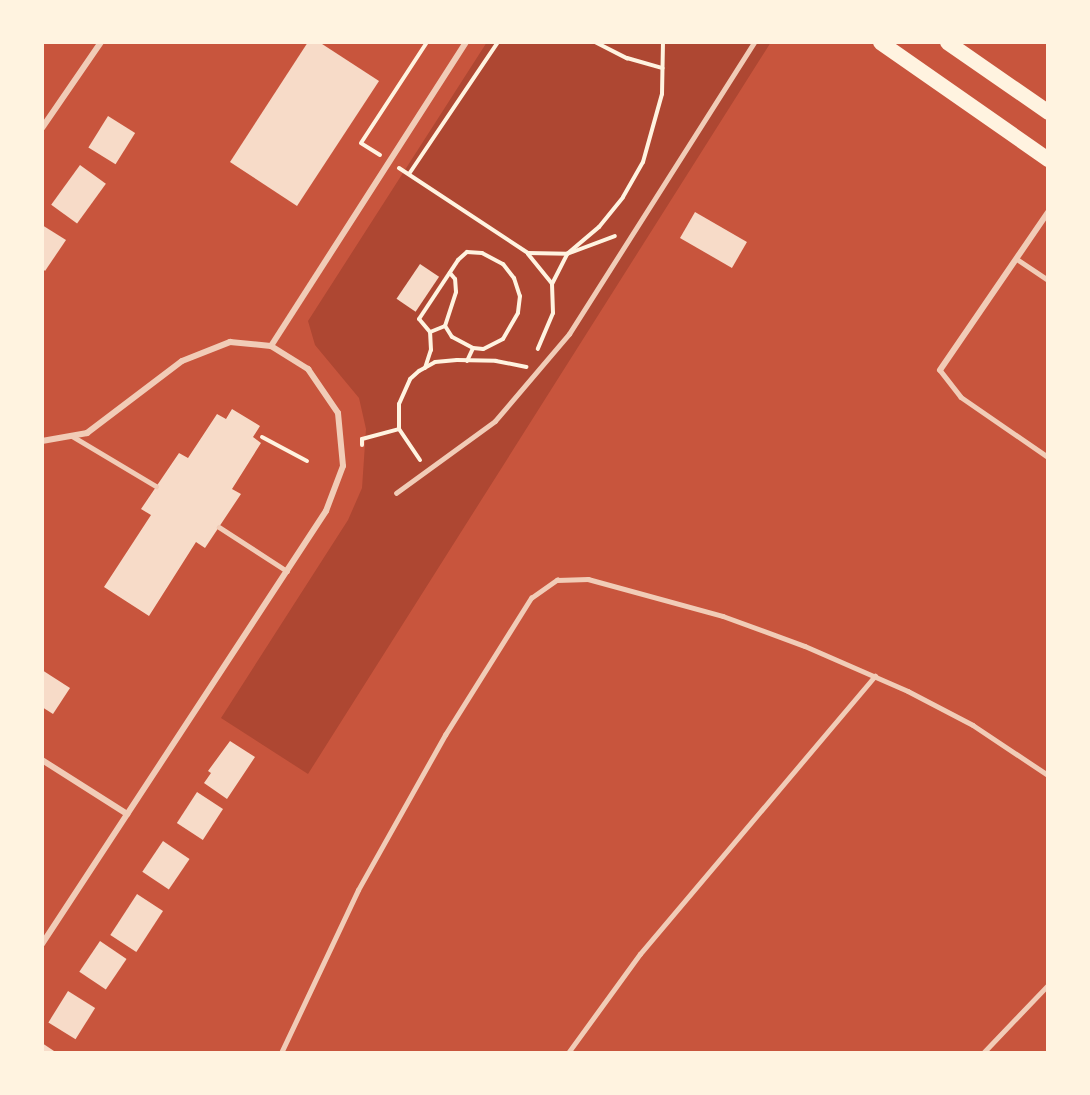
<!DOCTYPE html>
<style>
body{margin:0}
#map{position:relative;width:1090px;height:1095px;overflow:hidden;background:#c8553d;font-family:Mulish,sans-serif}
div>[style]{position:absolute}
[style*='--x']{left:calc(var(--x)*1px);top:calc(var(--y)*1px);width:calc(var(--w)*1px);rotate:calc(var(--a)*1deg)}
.green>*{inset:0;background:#ae4732}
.building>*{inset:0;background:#f7dbc8;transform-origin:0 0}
.path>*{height:4px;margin:-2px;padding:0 2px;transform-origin:2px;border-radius:2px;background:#fff3e0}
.service>*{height:4.5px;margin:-2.25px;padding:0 2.25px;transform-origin:2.25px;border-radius:2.25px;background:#f1ccb7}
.minor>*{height:6px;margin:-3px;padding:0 3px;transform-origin:3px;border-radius:3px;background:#f1ccb7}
.primary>*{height:15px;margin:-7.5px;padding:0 7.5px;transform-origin:7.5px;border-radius:7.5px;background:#fff3e0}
span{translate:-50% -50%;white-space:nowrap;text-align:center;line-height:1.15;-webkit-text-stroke:6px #fff3e0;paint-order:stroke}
.frame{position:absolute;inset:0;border:44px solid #fff3e0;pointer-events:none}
</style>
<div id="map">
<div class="green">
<div style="clip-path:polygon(487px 42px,771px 42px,308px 774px,221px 718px,348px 520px,362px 488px,366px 429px,359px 398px,315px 345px,308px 321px)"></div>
</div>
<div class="building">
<div style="clip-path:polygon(308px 42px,319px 42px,379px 81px,297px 206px,230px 162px)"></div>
<div style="left:108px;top:116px;width:32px;height:37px;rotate:32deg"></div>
<div style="left:80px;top:165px;width:32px;height:49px;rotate:36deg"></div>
<div style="left:695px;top:212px;width:60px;height:30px;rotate:30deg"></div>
<div style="clip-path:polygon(42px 225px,66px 240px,45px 271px,42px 268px)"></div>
<div style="left:420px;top:264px;width:23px;height:42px;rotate:34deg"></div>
<div style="clip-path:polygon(232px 409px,260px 426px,253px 437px,261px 443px,232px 489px,241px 494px,205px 548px,196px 542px,149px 616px,104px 587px,151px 515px,141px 509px,179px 453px,188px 458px,217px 414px,226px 419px)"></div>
<div style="clip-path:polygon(42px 670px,70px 688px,53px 714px,42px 707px)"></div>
<div style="clip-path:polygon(230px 741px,255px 757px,227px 799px,204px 783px,211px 773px,208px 771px)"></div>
<div style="left:197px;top:792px;width:31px;height:37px;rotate:33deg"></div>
<div style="left:163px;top:841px;width:32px;height:37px;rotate:34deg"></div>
<div style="left:137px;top:894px;width:31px;height:49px;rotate:33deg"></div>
<div style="left:100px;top:941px;width:32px;height:37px;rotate:34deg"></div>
<div style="left:68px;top:991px;width:32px;height:37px;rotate:32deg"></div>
<div style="clip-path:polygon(42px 1043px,57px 1053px,42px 1053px)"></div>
</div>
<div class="path">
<div style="--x:595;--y:42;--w:36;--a:27"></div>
<div style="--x:627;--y:58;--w:37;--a:16"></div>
<div style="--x:380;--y:155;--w:22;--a:-148"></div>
<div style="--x:361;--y:143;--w:121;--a:-56.8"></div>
<div style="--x:399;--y:168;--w:154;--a:33.4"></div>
<div style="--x:528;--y:253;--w:39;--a:1"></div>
<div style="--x:567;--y:254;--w:51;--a:-20.6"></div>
<div style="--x:409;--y:174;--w:159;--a:-56"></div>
<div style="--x:528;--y:254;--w:38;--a:51"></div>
<div style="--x:552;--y:284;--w:29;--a:88"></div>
<div style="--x:553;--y:313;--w:39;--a:113"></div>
<div style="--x:552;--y:284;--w:34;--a:-63"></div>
<div style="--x:567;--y:254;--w:42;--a:-40.2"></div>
<div style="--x:599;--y:227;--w:38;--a:-51"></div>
<div style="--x:623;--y:197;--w:40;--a:-60.3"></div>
<div style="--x:643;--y:162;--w:71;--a:-74.4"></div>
<div style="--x:662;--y:94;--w:52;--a:-88.9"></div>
<div style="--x:445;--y:326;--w:36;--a:-72"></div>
<div style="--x:456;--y:292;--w:13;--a:-94"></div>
<div style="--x:455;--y:279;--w:8;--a:-130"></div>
<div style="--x:467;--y:361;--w:14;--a:-65"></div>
<div style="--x:425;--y:368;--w:19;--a:-72"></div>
<div style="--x:431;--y:350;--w:18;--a:-93"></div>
<div style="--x:430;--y:332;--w:17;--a:-130"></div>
<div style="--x:419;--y:319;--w:71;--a:-56.5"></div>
<div style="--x:458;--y:260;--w:12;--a:-42"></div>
<div style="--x:467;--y:252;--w:15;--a:4"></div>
<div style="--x:482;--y:253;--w:24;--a:28"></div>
<div style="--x:503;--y:264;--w:18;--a:52"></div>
<div style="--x:514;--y:278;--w:19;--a:72"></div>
<div style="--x:520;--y:296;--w:17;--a:97"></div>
<div style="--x:518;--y:313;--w:30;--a:120"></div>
<div style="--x:503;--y:339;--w:22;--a:153"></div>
<div style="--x:483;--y:349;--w:10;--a:-174"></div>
<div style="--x:473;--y:348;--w:24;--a:-152"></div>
<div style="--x:452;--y:337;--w:13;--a:-122"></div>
<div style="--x:445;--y:326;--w:16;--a:158"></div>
<div style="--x:262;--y:437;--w:51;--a:28.1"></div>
<div style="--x:362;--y:445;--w:6;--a:-90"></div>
<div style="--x:362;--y:439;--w:38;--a:-15"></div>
<div style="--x:420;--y:460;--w:37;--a:-124"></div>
<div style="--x:399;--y:429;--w:25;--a:-90"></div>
<div style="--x:399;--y:404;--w:27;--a:-66"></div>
<div style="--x:410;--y:379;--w:12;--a:-42"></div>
<div style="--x:419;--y:371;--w:18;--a:-29"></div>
<div style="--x:435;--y:362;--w:22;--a:-5"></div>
<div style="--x:457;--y:360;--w:39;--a:1"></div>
<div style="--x:496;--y:361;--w:31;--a:11"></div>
</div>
<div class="service">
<div style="--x:1017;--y:259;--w:37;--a:34"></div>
<div style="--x:940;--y:370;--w:34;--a:52"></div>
<div style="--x:961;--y:397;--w:106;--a:34.6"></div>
<div style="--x:72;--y:436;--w:98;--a:30.8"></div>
<div style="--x:396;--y:493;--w:122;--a:-36"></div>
<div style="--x:495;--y:421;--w:114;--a:-49.6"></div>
<div style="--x:569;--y:334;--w:346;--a:-57.6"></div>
<div style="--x:219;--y:527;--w:81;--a:32.9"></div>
<div style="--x:281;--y:1053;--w:180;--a:-64.7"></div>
<div style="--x:358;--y:890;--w:178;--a:-60.7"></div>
<div style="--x:445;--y:735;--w:162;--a:-57.9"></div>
<div style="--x:531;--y:598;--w:32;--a:-35"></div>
<div style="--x:557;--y:580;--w:31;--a:-2"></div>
<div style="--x:588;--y:579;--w:140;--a:15.3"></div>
<div style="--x:723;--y:616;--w:87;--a:20.1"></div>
<div style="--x:805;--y:646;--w:112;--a:23.6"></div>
<div style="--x:908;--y:691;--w:73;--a:27.6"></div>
<div style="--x:973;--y:725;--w:90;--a:33.7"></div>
<div style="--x:568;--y:1053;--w:122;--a:-54"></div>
<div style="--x:640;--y:954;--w:364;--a:-49.8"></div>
<div style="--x:983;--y:1053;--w:94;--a:-46.3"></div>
</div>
<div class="minor">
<div style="--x:42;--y:128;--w:104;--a:-55.5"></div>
<div style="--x:271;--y:346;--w:361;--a:-57.3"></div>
<div style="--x:940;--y:370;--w:191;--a:-55.6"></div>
<div style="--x:42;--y:441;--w:46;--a:-10.1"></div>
<div style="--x:87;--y:433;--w:119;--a:-37.2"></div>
<div style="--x:182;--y:361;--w:52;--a:-21.6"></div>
<div style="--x:230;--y:342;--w:41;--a:5.6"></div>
<div style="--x:271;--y:346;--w:44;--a:31.9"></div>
<div style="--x:308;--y:369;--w:53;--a:55.7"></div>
<div style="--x:338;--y:413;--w:53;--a:84.6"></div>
<div style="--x:343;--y:466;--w:48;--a:110.7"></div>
<div style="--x:326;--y:511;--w:518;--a:123.26"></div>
<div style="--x:42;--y:760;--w:101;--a:32.4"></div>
</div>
<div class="primary">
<div style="--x:880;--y:42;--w:205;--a:34.9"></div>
<div style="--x:947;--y:42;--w:123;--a:34.7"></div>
</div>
<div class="frame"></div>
</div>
